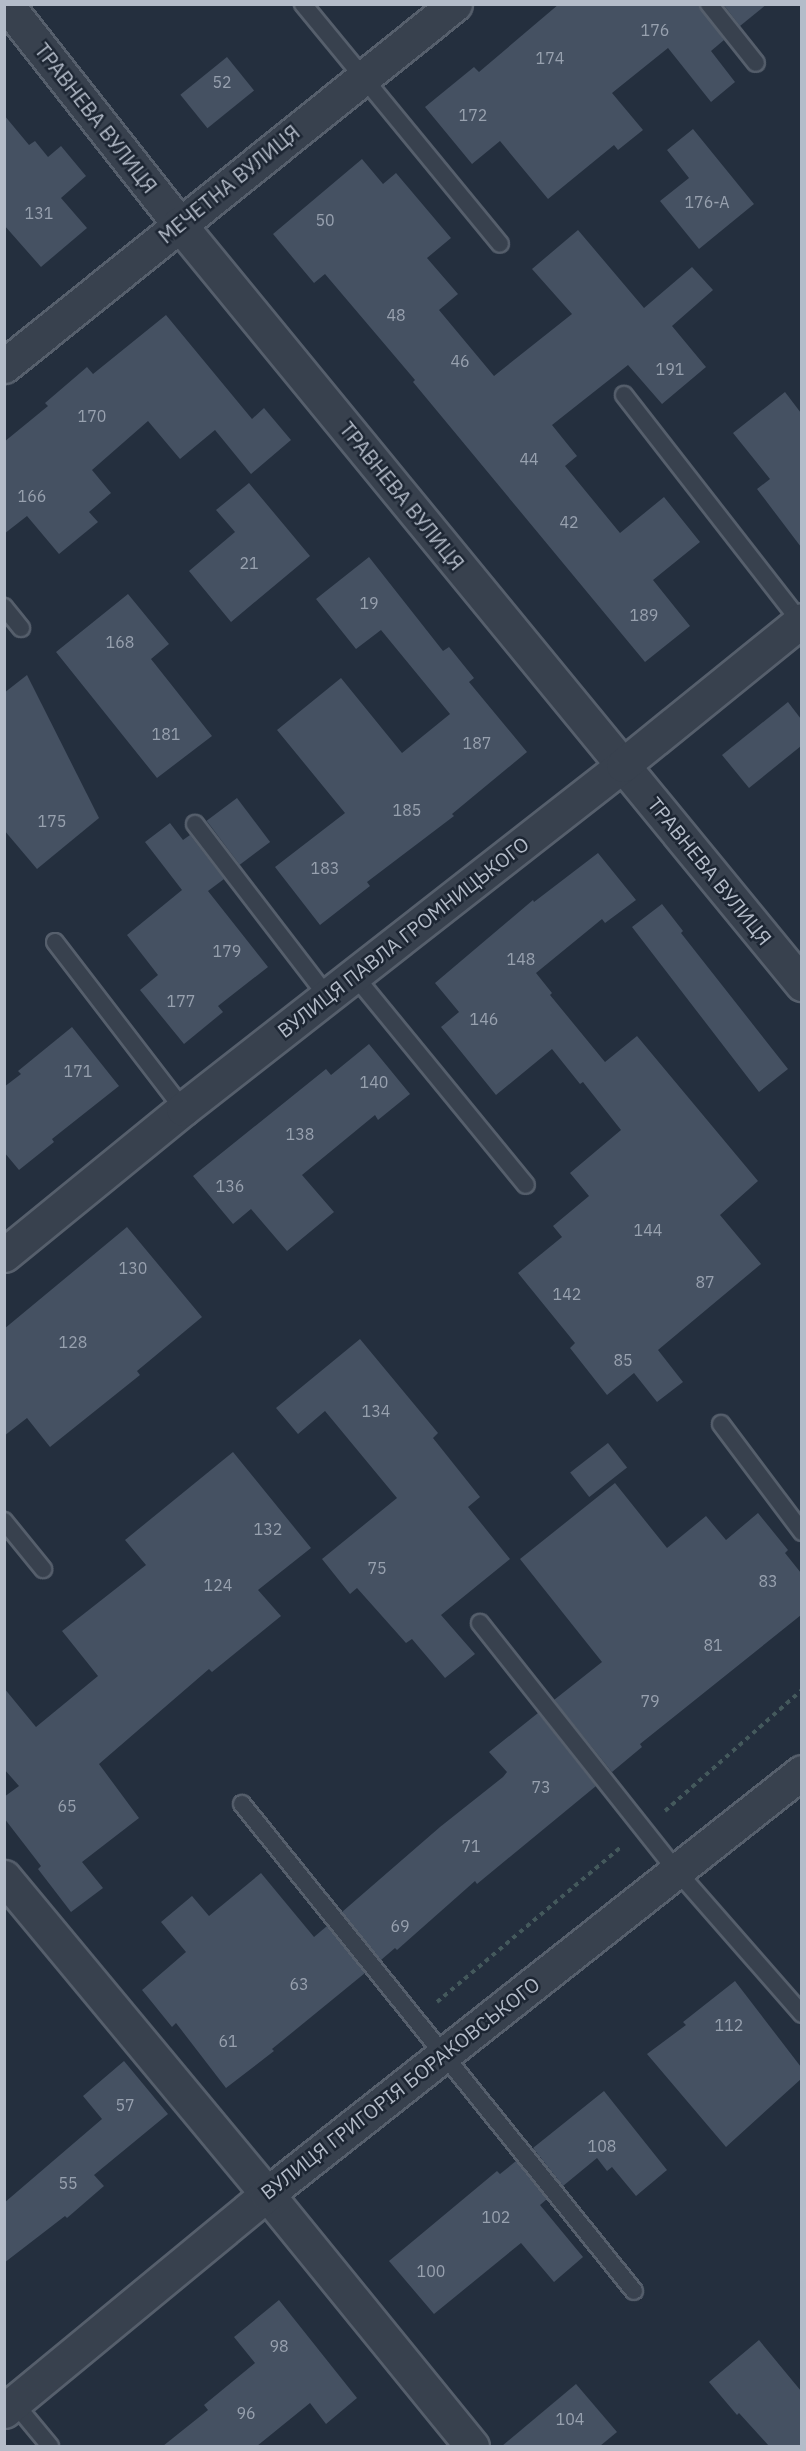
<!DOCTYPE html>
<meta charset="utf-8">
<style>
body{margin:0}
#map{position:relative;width:806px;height:2451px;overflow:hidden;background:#242f3e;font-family:"IBM Plex Sans",sans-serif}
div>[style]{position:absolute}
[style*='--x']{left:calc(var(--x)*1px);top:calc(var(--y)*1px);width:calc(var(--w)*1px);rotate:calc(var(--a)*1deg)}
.building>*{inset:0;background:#455162;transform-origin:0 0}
.path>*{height:4px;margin-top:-2px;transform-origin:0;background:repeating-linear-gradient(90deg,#44595c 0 4.5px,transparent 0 9px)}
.roads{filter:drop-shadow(2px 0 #565f6c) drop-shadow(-2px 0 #565f6c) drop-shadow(0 2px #565f6c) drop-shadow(0 -2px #565f6c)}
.lane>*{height:16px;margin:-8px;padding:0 8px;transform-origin:8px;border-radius:8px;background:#38414e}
.street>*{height:33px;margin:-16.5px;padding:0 16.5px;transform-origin:16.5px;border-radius:16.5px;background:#38414e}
span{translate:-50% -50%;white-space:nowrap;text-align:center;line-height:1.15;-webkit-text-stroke:5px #1d2633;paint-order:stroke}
.number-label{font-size:16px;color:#98a1af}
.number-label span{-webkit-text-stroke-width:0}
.street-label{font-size:20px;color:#b4bcc9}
.frame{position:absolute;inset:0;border:6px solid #b4bcc9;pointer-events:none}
</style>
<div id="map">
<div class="building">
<div style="clip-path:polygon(559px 4px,699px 4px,724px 40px,711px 51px,735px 82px,711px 102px,668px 48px,612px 93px,643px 130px,618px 150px,614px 145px,548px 199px,500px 141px,472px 164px,425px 107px,474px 67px,479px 72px)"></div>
<div style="clip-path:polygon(723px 4px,767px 4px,740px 26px)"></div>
<div style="left:227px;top:57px;width:43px;height:60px;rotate:51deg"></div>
<div style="clip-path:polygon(4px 115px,29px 145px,35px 141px,48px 157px,61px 146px,86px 176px,61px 198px,87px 228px,41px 267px,4px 225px)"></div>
<div style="clip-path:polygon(693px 129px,754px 204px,699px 249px,660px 201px,689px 178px,667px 150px)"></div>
<div style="clip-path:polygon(362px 159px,383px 184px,396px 173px,451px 238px,427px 258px,458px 294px,439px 310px,494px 376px,572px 314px,532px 269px,578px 230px,644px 308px,692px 267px,713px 290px,672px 326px,706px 367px,662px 404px,628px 365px,552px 425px,577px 456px,565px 466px,620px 533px,664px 497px,700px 542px,653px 580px,690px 626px,645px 662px,413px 382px,415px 380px,325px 274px,314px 283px,273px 234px)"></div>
<div style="clip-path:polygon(166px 315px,252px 419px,264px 408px,291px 440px,251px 474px,215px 430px,180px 459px,148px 421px,92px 470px,111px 493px,89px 512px,98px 522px,59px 554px,27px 516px,4px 534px,4px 442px,48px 406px,45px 403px,87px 367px,93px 374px)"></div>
<div style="clip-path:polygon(785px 392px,801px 413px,801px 547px,757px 489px,770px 479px,733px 433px)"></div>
<div style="clip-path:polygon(249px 483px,310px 556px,231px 622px,189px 571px,235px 532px,216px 510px)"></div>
<div style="clip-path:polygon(369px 557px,443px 651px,449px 647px,474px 678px,469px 682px,527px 752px,452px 814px,454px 816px,367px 882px,370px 886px,320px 925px,275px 867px,345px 813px,277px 730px,341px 678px,402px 753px,450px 714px,381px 630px,356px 649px,316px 599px)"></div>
<div style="clip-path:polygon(128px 594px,169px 644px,151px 659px,212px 736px,157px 778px,56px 652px)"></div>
<div style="clip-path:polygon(27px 675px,99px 818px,37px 869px,4px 830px,4px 693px)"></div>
<div style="clip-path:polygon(788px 702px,801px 719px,801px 746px,749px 788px,722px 755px)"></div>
<div style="left:237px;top:798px;width:55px;height:38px;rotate:53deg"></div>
<div style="clip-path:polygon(170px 823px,183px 840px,190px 835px,224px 879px,208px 891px,268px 967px,218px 1006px,223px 1012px,184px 1044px,140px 990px,158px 975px,127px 935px,182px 890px,145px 842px)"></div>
<div style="clip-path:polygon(598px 853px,636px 900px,605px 923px,602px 919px,536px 973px,552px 993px,550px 995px,605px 1062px,637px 1036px,758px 1181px,720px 1215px,761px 1264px,658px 1350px,683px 1382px,657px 1402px,634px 1373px,607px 1395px,570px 1348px,575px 1343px,518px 1273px,562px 1237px,553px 1226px,589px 1196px,570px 1173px,621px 1130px,583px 1082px,580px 1084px,552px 1049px,496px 1095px,441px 1027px,459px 1012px,435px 983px,533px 900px,534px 902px)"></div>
<div style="clip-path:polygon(662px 904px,683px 931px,681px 933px,788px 1069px,759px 1092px,632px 927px)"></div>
<div style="clip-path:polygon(72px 1027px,119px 1086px,52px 1139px,54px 1142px,19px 1170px,4px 1152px,4px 1087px,21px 1074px,18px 1071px)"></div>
<div style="clip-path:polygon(369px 1044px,410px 1094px,378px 1120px,375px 1115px,302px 1175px,334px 1212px,287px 1251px,251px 1209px,233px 1224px,193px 1176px,326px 1069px,331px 1075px)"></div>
<div style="clip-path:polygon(127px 1227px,202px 1317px,137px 1371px,140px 1375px,50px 1447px,27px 1418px,4px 1436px,4px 1329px)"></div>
<div style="clip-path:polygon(360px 1339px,438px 1433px,433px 1438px,480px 1497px,468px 1507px,510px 1559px,441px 1615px,475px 1654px,445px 1678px,412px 1639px,406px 1643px,357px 1588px,350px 1594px,322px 1559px,397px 1498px,325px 1411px,298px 1434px,276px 1408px)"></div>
<div style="left:608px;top:1443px;width:31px;height:48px;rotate:52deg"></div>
<div style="clip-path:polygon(233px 1452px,311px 1548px,258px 1590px,281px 1616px,212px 1672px,209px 1669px,99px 1764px,139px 1818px,82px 1862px,103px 1888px,71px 1912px,38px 1869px,41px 1866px,4px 1818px,4px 1797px,19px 1786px,4px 1769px,4px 1688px,36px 1727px,98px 1676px,62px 1631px,146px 1565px,125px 1540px)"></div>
<div style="clip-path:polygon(615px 1483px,667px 1548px,706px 1516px,726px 1540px,758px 1513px,788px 1550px,785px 1553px,801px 1573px,801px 1615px,640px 1744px,642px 1747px,612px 1772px,554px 1700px,602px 1662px,520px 1559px)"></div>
<div style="clip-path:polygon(538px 1713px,596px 1786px,477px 1884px,475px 1881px,397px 1950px,395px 1948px,381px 1960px,342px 1912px,440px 1827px,503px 1777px,507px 1772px,489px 1752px)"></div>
<div style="clip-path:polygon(261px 1873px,314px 1937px,327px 1926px,365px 1973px,272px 2049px,274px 2051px,226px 2088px,176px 2023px,172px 2027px,142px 1990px,186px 1952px,161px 1922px,192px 1896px,209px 1916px)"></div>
<div style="clip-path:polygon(735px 1981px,801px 2067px,801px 2079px,726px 2147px,647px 2054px,686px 2025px,683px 2022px)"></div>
<div style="clip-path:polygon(124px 2061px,168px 2114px,94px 2175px,104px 2186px,67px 2218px,65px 2216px,4px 2263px,4px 2203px,102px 2119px,83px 2096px)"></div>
<div style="clip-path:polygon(604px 2091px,667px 2170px,636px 2196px,612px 2167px,607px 2171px,597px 2158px,563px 2186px,533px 2148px)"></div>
<div style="clip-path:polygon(516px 2161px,547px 2199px,540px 2205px,583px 2257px,554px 2282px,521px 2243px,434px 2314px,389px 2261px,497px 2171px,500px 2174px)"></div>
<div style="clip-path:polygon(279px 2300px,357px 2398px,326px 2424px,310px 2403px,257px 2446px,163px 2446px,208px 2410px,204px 2405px,255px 2363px,234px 2337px)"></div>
<div style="clip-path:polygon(759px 2340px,801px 2391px,801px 2446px,769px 2446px,739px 2413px,737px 2415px,709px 2382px)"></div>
<div style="clip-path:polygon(576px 2384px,617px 2432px,600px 2446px,502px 2446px)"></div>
</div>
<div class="path">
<div style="--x:665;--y:1811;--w:183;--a:-41.5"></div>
<div style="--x:437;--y:2002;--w:239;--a:-40.1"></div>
</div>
<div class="roads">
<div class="lane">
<div style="--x:303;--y:4;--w:310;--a:50.6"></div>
<div style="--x:709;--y:4;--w:75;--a:51.5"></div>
<div style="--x:624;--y:395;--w:286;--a:52.1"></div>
<div style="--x:4;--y:607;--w:27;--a:51"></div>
<div style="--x:195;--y:824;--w:217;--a:52.5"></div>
<div style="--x:55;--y:942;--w:210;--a:52.5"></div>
<div style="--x:354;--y:975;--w:271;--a:50.7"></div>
<div style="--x:721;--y:1424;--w:135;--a:53.1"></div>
<div style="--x:4;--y:1521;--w:62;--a:50.9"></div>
<div style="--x:480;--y:1623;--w:315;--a:51.6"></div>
<div style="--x:676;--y:1870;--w:191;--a:48.8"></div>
<div style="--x:242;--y:1804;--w:625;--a:51.17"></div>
<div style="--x:11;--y:2399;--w:61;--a:50.3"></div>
</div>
<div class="street">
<div style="--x:6;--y:4;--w:280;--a:51.8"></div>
<div style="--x:179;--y:224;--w:983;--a:50.66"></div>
<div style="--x:4;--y:366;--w:578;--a:-38.75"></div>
<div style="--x:4;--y:1255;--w:231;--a:-39.2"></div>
<div style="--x:183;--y:1109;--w:559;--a:-38.02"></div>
<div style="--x:623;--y:765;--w:230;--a:-39"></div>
<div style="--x:4;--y:1877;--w:412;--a:50.3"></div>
<div style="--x:267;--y:2194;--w:325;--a:50.9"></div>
<div style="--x:4;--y:2411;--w:341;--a:-39.5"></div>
<div style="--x:267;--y:2194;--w:681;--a:-38.27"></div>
</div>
</div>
<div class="number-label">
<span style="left:655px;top:30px">176</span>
<span style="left:550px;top:58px">174</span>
<span style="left:222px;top:82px">52</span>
<span style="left:473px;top:115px">172</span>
<span style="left:707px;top:202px">176-А</span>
<span style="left:39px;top:213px">131</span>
<span style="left:325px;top:220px">50</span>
<span style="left:396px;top:315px">48</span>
<span style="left:460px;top:361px">46</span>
<span style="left:670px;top:369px">191</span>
<span style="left:92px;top:416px">170</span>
<span style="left:529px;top:459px">44</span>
<span style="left:32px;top:496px">166</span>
<span style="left:569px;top:522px">42</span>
<span style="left:249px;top:563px">21</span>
<span style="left:369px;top:603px">19</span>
<span style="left:644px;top:615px">189</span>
<span style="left:120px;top:642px">168</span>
<span style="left:166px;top:734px">181</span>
<span style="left:477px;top:743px">187</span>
<span style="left:407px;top:810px">185</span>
<span style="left:52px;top:821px">175</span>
<span style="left:325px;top:868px">183</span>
<span style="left:227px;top:951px">179</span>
<span style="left:521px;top:959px">148</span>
<span style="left:181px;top:1001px">177</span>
<span style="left:484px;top:1019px">146</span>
<span style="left:78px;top:1071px">171</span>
<span style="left:374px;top:1082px">140</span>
<span style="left:300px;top:1134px">138</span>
<span style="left:230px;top:1186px">136</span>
<span style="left:648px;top:1230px">144</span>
<span style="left:133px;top:1268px">130</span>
<span style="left:705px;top:1282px">87</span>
<span style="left:567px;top:1294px">142</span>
<span style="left:73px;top:1342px">128</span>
<span style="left:623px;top:1360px">85</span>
<span style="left:376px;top:1411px">134</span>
<span style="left:268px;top:1529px">132</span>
<span style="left:377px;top:1568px">75</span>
<span style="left:768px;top:1581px">83</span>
<span style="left:218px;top:1585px">124</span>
<span style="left:713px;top:1645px">81</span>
<span style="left:650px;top:1701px">79</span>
<span style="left:541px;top:1787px">73</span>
<span style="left:67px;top:1806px">65</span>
<span style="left:471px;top:1846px">71</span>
<span style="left:400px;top:1926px">69</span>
<span style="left:299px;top:1984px">63</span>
<span style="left:729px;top:2025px">112</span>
<span style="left:228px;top:2041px">61</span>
<span style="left:125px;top:2105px">57</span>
<span style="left:602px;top:2146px">108</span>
<span style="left:68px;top:2183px">55</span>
<span style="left:496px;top:2217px">102</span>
<span style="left:431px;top:2271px">100</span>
<span style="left:279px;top:2346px">98</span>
<span style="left:246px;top:2413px">96</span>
<span style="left:570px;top:2419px">104</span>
</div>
<div class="street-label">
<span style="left:96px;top:118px;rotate:52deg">ТРАВНЕВА ВУЛИЦЯ</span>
<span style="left:229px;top:184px;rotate:-39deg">МЕЧЕТНА ВУЛИЦЯ</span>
<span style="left:402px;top:496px;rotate:51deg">ТРАВНЕВА ВУЛИЦЯ</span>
<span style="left:710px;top:871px;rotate:51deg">ТРАВНЕВА ВУЛИЦЯ</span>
<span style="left:403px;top:937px;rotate:-38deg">ВУЛИЦЯ ПАВЛА ГРОМНИЦЬКОГО</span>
<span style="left:400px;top:2088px;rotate:-38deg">ВУЛИЦЯ ГРИГОРІЯ БОРАКОВСЬКОГО</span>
</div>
<div class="frame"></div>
</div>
